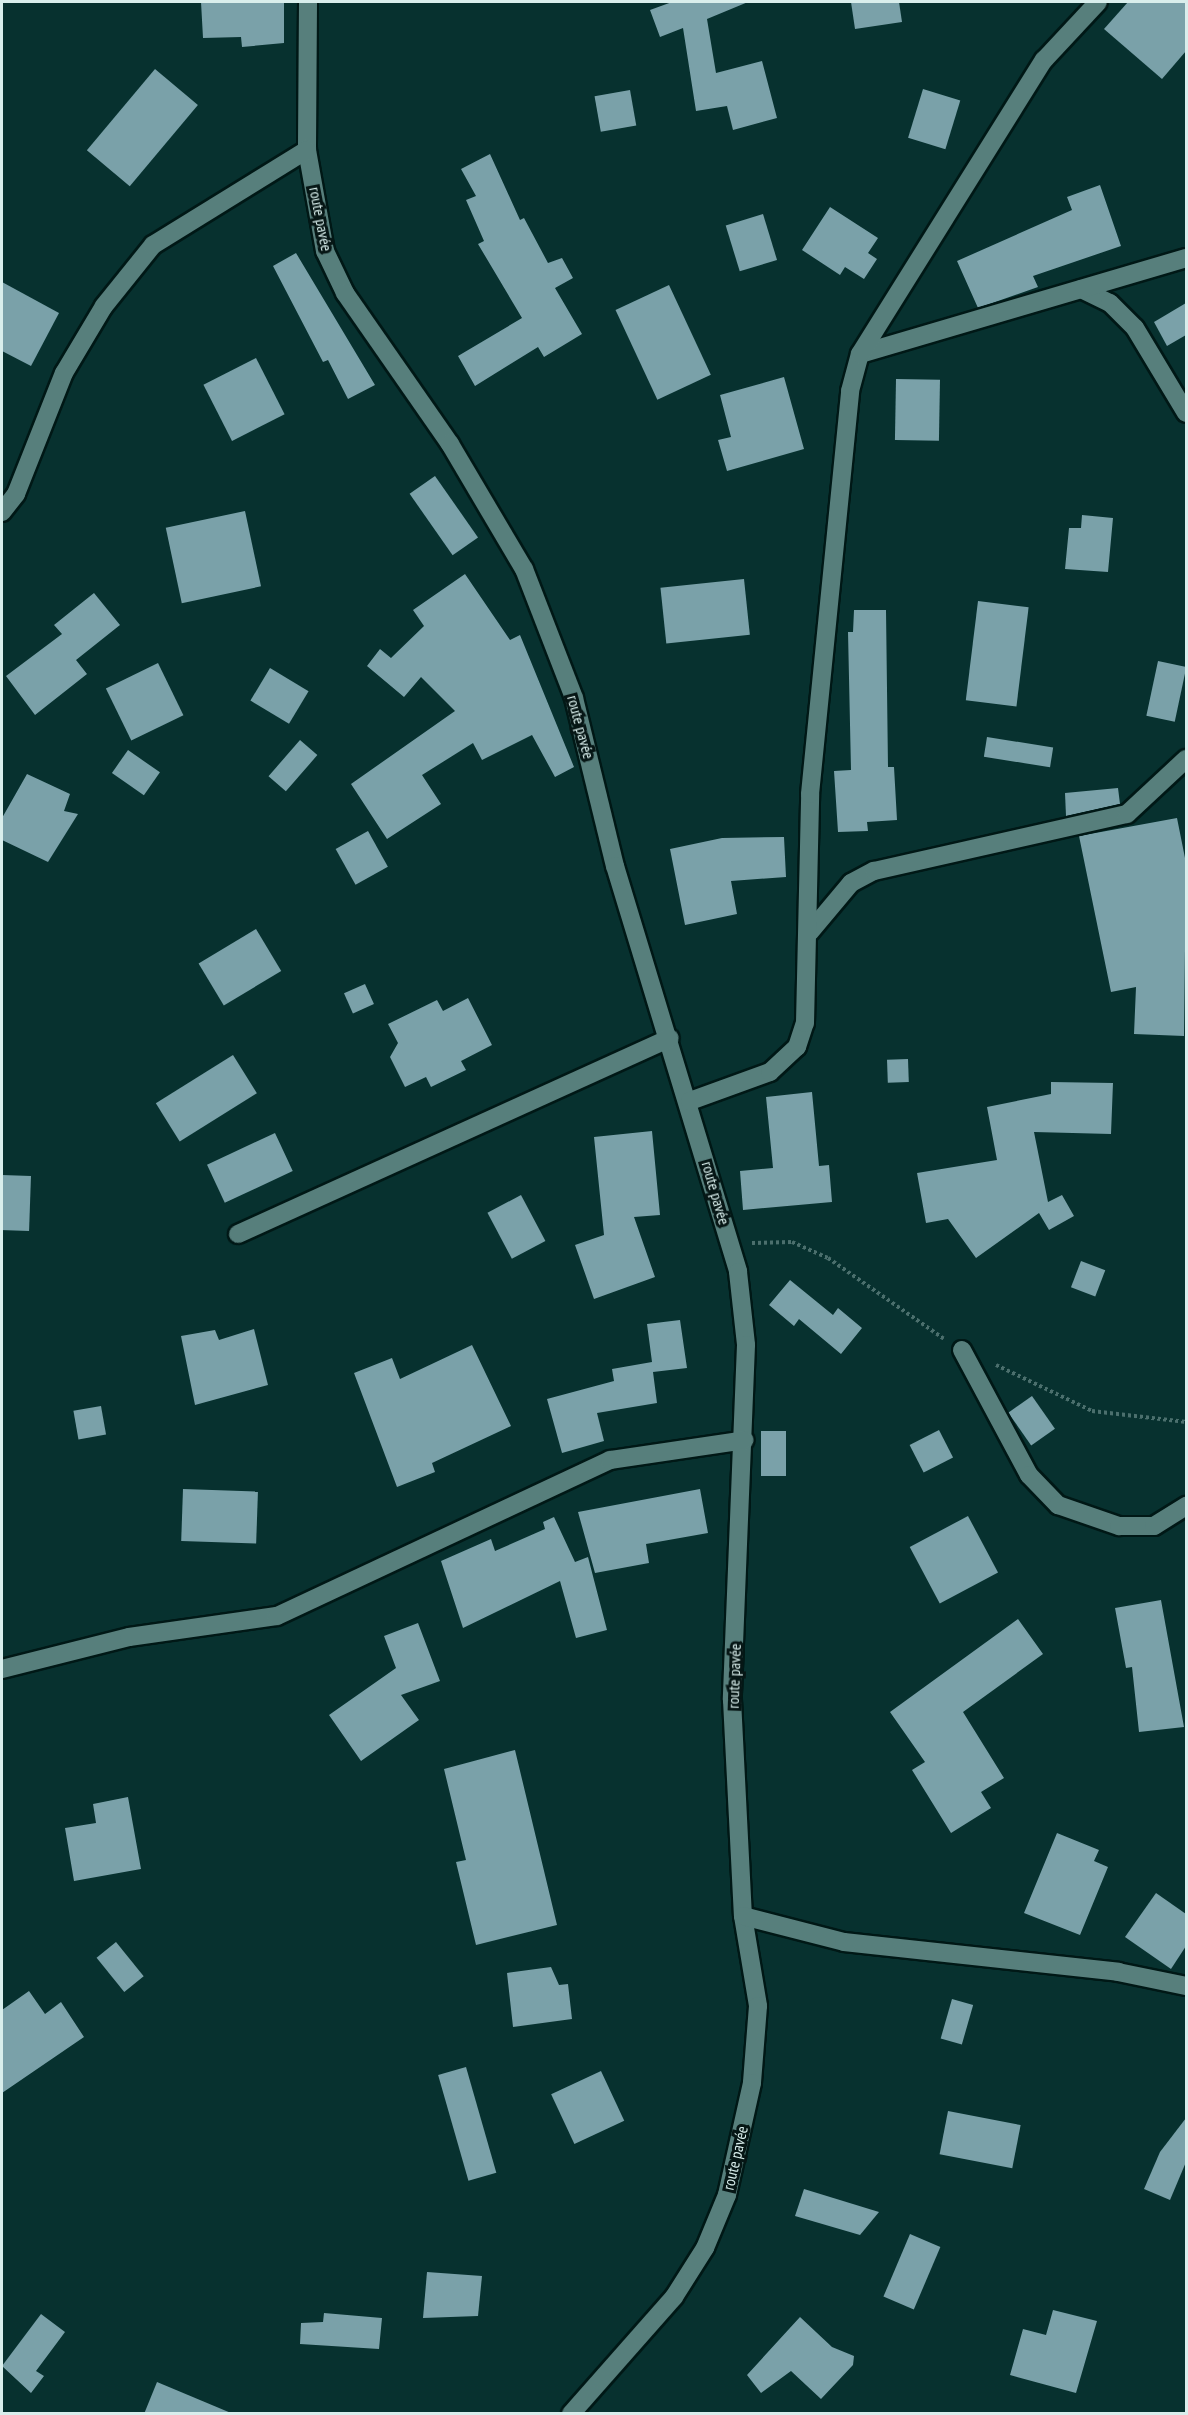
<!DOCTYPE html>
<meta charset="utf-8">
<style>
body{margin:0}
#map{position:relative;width:1188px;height:2415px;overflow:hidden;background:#07312f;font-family:"PT Sans Narrow",sans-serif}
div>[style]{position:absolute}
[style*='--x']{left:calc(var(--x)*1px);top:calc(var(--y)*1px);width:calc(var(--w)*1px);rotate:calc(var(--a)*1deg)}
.building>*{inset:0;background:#7aa1a9;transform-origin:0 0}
.path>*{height:4px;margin-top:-2px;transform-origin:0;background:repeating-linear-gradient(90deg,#4b6f6d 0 3px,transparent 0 6px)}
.roads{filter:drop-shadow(2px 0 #001816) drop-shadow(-2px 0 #001816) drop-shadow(0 2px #001816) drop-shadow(0 -2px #001816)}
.street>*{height:18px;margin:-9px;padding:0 9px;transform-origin:9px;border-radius:9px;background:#577f7c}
span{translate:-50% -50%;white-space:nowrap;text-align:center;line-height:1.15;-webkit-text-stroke:6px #061615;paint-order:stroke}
.street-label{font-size:16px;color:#d9eeec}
.frame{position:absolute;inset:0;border:3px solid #d9eeec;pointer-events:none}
</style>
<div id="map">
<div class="building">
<div style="clip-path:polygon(201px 2px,284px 2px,284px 43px,242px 47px,241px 37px,203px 38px)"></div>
<div style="clip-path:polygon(672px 2px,748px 2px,707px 19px,716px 73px,762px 61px,777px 118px,733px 130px,727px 106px,696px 111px,683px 28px,660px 37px,650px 10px)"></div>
<div style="clip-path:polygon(851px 2px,899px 2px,902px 22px,855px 29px)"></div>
<div style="clip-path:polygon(1128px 2px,1186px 2px,1186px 51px,1162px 79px,1104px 29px)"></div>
<div style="left:155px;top:69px;width:56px;height:106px;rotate:40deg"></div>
<div style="left:923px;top:89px;width:39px;height:51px;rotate:17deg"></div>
<div style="left:630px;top:90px;width:36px;height:36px;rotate:80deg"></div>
<div style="clip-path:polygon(490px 154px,520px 220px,524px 218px,548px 263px,562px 258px,573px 278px,555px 288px,582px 334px,544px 357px,538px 347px,475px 386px,458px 356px,522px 318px,478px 244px,484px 241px,466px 200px,476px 196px,461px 169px)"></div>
<div style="clip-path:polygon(1100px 185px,1121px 246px,1033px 276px,1038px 287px,978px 308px,957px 261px,1072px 210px,1067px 197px)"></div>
<div style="clip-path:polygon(830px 207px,878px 238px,868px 253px,877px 259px,864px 279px,845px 267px,840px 275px,802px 250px)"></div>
<div style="left:763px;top:214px;width:48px;height:39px;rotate:73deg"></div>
<div style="clip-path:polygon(296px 253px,375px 385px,348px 399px,328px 360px,323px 362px,273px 266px)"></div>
<div style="clip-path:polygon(2px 282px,59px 313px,31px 366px,2px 351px)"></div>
<div style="left:669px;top:285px;width:99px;height:59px;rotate:65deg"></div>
<div style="clip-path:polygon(1186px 303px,1186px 335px,1167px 346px,1154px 322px)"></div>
<div style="left:256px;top:358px;width:63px;height:59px;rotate:63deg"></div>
<div style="clip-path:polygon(784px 377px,804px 449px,727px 471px,718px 440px,731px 437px,720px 395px)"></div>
<div style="left:896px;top:379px;width:44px;height:61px;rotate:1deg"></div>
<div style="left:435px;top:476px;width:75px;height:31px;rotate:55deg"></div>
<div style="left:245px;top:511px;width:77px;height:81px;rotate:78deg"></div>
<div style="clip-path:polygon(1082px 515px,1113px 518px,1108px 572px,1065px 569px,1069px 528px,1081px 528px)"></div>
<div style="clip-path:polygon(465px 574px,510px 640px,520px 635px,574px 767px,555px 777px,532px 735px,482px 760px,473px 743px,422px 775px,441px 804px,387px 839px,351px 784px,455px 711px,421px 677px,404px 697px,367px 666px,380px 649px,391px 658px,424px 626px,413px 610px)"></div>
<div style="left:744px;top:579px;width:56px;height:84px;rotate:84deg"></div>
<div style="clip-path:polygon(94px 593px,120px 625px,76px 660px,87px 674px,35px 715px,6px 676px,62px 634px,54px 625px)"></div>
<div style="left:978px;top:601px;width:51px;height:100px;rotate:7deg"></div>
<div style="clip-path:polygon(854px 610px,886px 610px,888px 767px,894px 767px,897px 820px,867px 822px,868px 831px,838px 832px,834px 771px,851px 770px,848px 632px,853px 632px)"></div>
<div style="left:1158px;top:661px;width:29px;height:56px;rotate:12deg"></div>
<div style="left:158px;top:663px;width:58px;height:58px;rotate:64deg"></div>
<div style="left:270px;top:668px;width:45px;height:38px;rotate:31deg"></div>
<div style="left:987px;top:737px;width:67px;height:20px;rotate:9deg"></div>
<div style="left:300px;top:740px;width:23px;height:48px;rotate:41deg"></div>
<div style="left:128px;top:750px;width:39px;height:28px;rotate:35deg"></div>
<div style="clip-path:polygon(27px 774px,70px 794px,64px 811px,78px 814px,48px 862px,2px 840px,2px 818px)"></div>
<div style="clip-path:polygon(1118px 788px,1120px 804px,1066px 816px,1065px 793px)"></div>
<div style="clip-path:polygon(1177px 818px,1186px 863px,1184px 1036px,1134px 1034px,1136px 987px,1111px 992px,1079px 836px)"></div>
<div style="left:368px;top:831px;width:41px;height:37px;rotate:61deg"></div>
<div style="clip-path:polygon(784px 837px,786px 877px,731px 881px,737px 914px,685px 925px,670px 849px,722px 838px)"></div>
<div style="left:256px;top:929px;width:49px;height:67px;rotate:59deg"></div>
<div style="left:365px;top:984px;width:22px;height:23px;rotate:66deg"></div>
<div style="clip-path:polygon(468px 998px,492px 1045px,461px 1061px,466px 1070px,431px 1087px,426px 1077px,405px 1087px,390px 1057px,398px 1043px,388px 1024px,437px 1000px,443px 1011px)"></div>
<div style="left:233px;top:1055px;width:45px;height:91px;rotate:58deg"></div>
<div style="left:908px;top:1059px;width:23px;height:21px;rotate:88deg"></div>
<div style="clip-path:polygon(1051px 1082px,1113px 1083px,1111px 1134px,1034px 1132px,1048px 1202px,1062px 1195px,1074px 1216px,1049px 1230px,1039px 1213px,976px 1258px,948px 1219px,926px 1223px,917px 1173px,997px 1160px,987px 1107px,1051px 1094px)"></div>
<div style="clip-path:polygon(812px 1092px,819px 1166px,829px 1165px,832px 1202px,743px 1210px,740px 1171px,773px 1168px,766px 1097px)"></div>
<div style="clip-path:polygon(652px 1131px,660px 1215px,634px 1217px,655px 1277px,594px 1299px,575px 1245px,604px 1235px,594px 1137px)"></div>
<div style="left:275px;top:1133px;width:42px;height:75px;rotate:65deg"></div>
<div style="left:2px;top:1175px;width:29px;height:55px;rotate:2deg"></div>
<div style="left:521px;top:1195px;width:52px;height:38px;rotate:62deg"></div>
<div style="left:1081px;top:1261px;width:26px;height:28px;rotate:21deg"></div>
<div style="clip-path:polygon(790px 1280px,833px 1315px,838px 1308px,862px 1328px,841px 1354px,799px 1319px,794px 1326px,769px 1305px)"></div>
<div style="clip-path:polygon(680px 1320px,687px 1368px,653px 1372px,657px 1403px,597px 1413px,604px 1441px,562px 1453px,547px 1399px,614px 1381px,612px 1369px,652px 1362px,647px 1324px)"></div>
<div style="clip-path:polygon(254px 1329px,268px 1385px,195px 1405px,181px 1336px,215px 1330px,219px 1340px)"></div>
<div style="clip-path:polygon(472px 1345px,511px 1426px,432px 1463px,435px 1472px,397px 1487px,354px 1373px,392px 1358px,400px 1379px)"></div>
<div style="left:1032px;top:1396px;width:40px;height:29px;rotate:55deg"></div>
<div style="left:101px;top:1406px;width:29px;height:28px;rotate:80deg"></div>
<div style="left:939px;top:1430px;width:31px;height:33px;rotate:63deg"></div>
<div style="left:786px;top:1431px;width:45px;height:25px;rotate:90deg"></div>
<div style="left:183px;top:1489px;width:75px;height:52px;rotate:2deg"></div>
<div style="clip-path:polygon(700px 1489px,708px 1533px,646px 1544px,649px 1563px,595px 1573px,578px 1512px)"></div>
<div style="left:968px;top:1516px;width:64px;height:66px;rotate:62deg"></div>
<div style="clip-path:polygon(554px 1517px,575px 1562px,588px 1557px,607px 1630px,576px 1638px,560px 1581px,463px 1628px,441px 1561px,491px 1539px,495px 1551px,545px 1529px,543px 1522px)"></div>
<div style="clip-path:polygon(1161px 1600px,1184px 1727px,1139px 1732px,1132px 1667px,1126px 1668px,1115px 1608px)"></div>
<div style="clip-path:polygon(1018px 1619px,1043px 1654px,963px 1712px,1004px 1778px,981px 1792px,991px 1808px,951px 1833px,912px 1770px,925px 1762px,890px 1712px)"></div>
<div style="clip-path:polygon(418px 1623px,440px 1681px,401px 1695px,419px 1720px,361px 1761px,329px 1715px,396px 1668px,384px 1636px)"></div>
<div style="clip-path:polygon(515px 1750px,557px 1925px,476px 1945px,456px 1862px,466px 1860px,444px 1769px)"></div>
<div style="clip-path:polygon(128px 1797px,141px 1869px,74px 1881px,65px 1828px,96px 1823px,93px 1804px)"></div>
<div style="clip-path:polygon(1057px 1833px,1099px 1850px,1094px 1861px,1108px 1867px,1080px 1935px,1024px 1913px)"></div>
<div style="clip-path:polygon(1156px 1893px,1186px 1914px,1186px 1946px,1171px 1969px,1125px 1937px)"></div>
<div style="left:116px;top:1942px;width:44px;height:25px;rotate:51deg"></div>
<div style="clip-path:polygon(551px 1967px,559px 1985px,568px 1984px,572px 2019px,513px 2027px,507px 1973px)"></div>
<div style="clip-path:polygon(29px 1991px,45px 2014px,61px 2002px,84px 2037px,2px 2093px,2px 2010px)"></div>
<div style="left:952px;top:1999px;width:22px;height:41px;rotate:16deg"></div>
<div style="left:466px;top:2067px;width:110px;height:29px;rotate:74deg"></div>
<div style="left:601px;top:2071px;width:55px;height:55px;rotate:65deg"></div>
<div style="left:948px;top:2111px;width:74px;height:44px;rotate:11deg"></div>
<div style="clip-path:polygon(1186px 2118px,1186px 2162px,1170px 2200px,1144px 2189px,1160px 2152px)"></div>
<div style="clip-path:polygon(804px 2189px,879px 2212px,860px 2235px,795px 2216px)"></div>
<div style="left:910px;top:2234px;width:33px;height:68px;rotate:23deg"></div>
<div style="clip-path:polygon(427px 2272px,482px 2276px,478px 2316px,423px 2318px)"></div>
<div style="clip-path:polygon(1053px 2310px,1097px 2321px,1076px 2393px,1010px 2375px,1023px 2329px,1046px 2335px)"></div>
<div style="clip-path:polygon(324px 2313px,382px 2318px,379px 2349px,300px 2344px,301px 2323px,323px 2322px)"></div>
<div style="clip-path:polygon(41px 2314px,65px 2332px,36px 2371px,44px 2376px,31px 2393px,2px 2366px)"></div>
<div style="clip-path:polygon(800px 2317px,832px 2347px,854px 2356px,853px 2365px,821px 2399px,791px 2371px,761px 2393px,747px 2375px)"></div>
<div style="clip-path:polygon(157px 2382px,231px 2413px,231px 2414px,144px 2414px)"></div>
</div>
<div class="path">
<div style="--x:752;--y:1243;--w:40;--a:-1.4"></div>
<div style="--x:792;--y:1242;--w:39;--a:24"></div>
<div style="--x:828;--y:1258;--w:141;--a:34.9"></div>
<div style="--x:996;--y:1365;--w:106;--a:25.6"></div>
<div style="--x:1092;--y:1411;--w:95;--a:6.7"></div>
</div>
<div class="roads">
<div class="street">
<div style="--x:308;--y:2;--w:148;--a:90.4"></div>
<div style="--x:307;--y:150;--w:103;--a:79.9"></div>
<div style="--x:325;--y:251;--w:47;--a:64.5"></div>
<div style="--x:345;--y:293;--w:184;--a:55.2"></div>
<div style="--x:450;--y:444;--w:145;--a:59.4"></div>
<div style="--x:524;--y:569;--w:138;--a:68.8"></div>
<div style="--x:574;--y:698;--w:173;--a:76.3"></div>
<div style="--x:615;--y:866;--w:424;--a:73.1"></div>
<div style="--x:738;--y:1272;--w:73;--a:83.7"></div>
<div style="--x:746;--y:1345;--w:355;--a:92.3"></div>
<div style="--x:732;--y:1700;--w:216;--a:87.1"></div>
<div style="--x:743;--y:1916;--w:91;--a:80.5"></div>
<div style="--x:758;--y:2006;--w:77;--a:94.5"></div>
<div style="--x:752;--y:2083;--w:115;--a:102.6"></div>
<div style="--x:727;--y:2195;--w:57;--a:112.5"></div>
<div style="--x:705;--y:2248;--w:58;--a:122.3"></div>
<div style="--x:674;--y:2297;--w:156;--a:131.4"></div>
<div style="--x:1081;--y:289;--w:32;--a:26"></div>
<div style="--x:1110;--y:303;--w:35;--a:45"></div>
<div style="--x:1135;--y:328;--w:99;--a:59"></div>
<div style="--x:860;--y:354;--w:340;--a:-16.4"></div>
<div style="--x:2;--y:512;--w:23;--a:-52"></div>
<div style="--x:16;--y:494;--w:130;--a:-68.4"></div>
<div style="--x:64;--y:373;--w:78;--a:-59.2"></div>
<div style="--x:104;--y:306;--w:78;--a:-51.2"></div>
<div style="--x:153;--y:245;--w:181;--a:-31.7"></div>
<div style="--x:810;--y:932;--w:64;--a:-50.1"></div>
<div style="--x:851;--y:883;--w:26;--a:-28"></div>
<div style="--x:874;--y:871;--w:259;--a:-12.7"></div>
<div style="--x:1127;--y:814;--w:81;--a:-43"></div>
<div style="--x:690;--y:1101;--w:85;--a:-19.9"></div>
<div style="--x:770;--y:1072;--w:37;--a:-43"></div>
<div style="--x:797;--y:1047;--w:25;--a:-72"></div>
<div style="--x:805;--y:1023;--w:229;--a:-88.7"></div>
<div style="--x:810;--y:794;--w:405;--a:-84.3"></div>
<div style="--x:850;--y:391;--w:38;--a:-75"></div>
<div style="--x:860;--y:354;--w:347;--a:-58"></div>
<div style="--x:1044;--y:60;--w:79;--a:-47"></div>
<div style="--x:238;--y:1234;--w:474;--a:-24.4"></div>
<div style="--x:962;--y:1350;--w:142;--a:61.8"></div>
<div style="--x:1029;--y:1475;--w:42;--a:46"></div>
<div style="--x:1058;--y:1505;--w:65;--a:19"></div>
<div style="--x:1119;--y:1526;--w:35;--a:0"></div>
<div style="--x:1154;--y:1526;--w:38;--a:-32"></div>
<div style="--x:2;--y:1669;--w:131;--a:-14.1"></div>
<div style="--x:129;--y:1637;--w:149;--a:-8.1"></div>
<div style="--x:277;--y:1616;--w:368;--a:-25.1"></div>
<div style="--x:610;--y:1460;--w:136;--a:-8.4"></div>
<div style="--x:743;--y:1916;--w:104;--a:14.4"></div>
<div style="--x:844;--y:1942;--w:276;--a:6.2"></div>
<div style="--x:1118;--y:1972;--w:69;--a:11.6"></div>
</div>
</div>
<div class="street-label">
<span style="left:321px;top:219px;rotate:79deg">route pavée</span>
<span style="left:581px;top:727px;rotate:75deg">route pavée</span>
<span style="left:716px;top:1193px;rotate:74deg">route pavée</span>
<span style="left:734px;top:1676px;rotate:-88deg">route pavée</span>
<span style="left:735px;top:2158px;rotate:-77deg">route pavée</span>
</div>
<div class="frame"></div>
</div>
